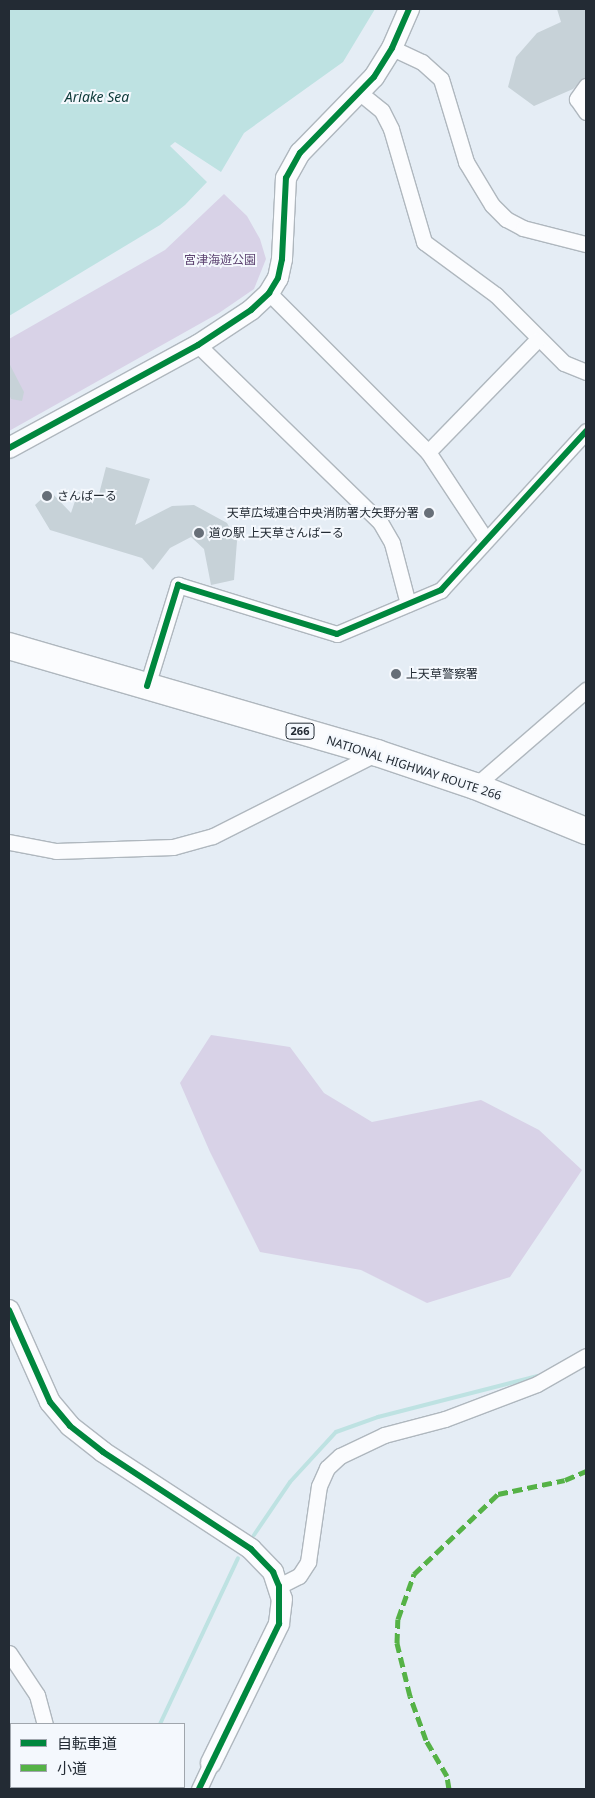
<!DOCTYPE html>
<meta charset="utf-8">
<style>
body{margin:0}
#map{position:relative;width:595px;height:1798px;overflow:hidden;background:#e5edf5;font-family:"Noto Sans","Noto Sans JP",sans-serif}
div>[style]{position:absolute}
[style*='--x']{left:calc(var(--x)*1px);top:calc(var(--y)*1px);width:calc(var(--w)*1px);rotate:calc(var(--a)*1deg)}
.green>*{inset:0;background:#d8d2e7}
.water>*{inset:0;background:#bee2e2}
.stream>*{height:4px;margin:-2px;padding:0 2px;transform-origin:2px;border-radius:2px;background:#bee2e2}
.building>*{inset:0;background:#c7d2d8}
.roads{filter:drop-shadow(1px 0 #afb7be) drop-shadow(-1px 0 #afb7be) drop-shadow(0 1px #afb7be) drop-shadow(0 -1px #afb7be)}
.street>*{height:15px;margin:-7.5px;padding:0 7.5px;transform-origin:7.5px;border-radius:7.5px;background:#fbfcfe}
.secondary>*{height:20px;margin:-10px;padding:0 10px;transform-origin:10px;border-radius:10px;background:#fbfcfe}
.highway>*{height:26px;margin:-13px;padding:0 13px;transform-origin:13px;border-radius:13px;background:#fbfcfe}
.quiet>*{height:5px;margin-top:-2.5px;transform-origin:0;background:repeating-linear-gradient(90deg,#55b246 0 10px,transparent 0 15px)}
.cycleway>*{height:6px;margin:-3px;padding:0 3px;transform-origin:3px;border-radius:3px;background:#00873e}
.dots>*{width:14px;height:14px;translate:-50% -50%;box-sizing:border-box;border:2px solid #f4f8fd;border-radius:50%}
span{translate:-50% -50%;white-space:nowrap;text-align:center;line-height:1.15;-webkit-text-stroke:4px #f4f8fd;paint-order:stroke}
.shield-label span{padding:1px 4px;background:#f4f8fd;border:1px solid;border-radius:4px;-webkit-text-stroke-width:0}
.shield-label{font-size:11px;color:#232b34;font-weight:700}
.park-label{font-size:12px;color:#5d4371}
.poi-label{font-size:12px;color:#232b34}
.left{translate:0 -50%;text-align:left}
.right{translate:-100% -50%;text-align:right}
.street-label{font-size:12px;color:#232b34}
.water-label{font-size:14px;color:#0e3a39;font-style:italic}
.frame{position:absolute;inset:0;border:10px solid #232b34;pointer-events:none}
.legend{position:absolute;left:10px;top:1723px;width:175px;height:65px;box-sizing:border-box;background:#f4f8fd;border:1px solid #a0a6ad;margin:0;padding:6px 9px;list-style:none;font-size:15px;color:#232b34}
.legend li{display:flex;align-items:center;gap:10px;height:25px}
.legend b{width:25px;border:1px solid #a0a6ad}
</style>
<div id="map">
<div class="green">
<div style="clip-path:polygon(224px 194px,247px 216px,260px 239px,266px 259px,254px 289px,219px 313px,9px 431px,9px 339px,165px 250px)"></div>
<div style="clip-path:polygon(211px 1035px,290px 1047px,324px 1093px,372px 1122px,481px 1100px,539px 1130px,582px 1170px,510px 1277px,427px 1303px,361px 1270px,260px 1252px,210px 1152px,180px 1083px)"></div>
</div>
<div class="water">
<div style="clip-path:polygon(9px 9px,375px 9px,343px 62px,244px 133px,221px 172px,175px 142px,170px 146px,207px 182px,185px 205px,160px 225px,9px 316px)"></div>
</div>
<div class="stream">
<div style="--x:254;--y:1535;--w:64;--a:-55.8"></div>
<div style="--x:290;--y:1482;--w:68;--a:-47.4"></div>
<div style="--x:336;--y:1432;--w:45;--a:-19.7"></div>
<div style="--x:378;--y:1417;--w:165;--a:-14.4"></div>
<div style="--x:160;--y:1724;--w:183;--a:-64.8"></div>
<div style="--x:127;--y:1789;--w:2;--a:-63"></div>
</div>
<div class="building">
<div style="clip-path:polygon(557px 9px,586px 9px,586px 77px,573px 89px,534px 106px,508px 87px,516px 57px,537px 33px,561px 22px)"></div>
<div style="clip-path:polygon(9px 363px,24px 392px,22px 401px,11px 399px,9px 394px)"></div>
<div style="clip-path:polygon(106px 467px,150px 479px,135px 525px,172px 506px,194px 505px,227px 523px,237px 541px,234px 580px,211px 585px,204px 549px,191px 537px,170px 548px,153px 570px,142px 558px,50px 530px,35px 505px,50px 491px,71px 513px,78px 492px,98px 498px)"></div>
</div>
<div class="roads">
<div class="street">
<div style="--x:392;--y:48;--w:33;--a:25"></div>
<div style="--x:422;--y:62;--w:25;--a:42"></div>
<div style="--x:441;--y:79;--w:87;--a:73.2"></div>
<div style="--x:466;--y:162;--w:50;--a:58.8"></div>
<div style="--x:492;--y:205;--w:20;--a:45"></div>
<div style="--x:506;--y:219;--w:19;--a:28"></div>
<div style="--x:523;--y:228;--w:65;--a:14.3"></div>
<div style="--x:586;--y:86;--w:16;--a:125"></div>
<div style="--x:577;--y:99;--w:16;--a:55"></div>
<div style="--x:360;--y:93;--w:28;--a:39"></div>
<div style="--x:382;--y:111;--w:20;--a:63"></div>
<div style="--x:391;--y:129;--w:118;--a:73.7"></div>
<div style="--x:424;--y:242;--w:89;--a:36.4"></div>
<div style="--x:496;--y:295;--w:96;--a:45"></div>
<div style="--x:564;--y:363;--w:24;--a:22"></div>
<div style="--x:269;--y:293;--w:225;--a:45"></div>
<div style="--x:428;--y:452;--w:105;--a:56.6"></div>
<div style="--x:198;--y:345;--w:254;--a:44.2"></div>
<div style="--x:380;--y:522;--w:24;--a:60"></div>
<div style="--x:392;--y:543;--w:63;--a:75.3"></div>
<div style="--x:428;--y:452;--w:156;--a:-45.8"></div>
<div style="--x:147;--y:686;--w:106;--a:-72.9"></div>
<div style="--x:178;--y:585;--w:166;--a:17.1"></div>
<div style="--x:337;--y:634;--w:113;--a:-22.9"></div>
<div style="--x:441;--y:590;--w:215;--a:-47.6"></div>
<div style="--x:475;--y:786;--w:147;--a:-40.9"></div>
<div style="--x:9;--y:842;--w:48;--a:10.8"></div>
<div style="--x:56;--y:851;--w:117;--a:-2"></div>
<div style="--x:173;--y:847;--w:41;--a:-15.4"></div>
<div style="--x:213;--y:836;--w:184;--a:-26.8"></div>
<div style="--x:279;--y:1586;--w:22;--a:-27"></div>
<div style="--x:299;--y:1576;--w:17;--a:-57"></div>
<div style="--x:308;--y:1562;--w:77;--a:-81.8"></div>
<div style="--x:319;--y:1486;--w:20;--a:-66"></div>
<div style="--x:327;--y:1468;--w:18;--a:-43"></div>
<div style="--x:340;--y:1456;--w:49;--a:-25.5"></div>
<div style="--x:384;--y:1435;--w:63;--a:-14.7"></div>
<div style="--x:445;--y:1419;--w:98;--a:-20.8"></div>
<div style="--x:537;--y:1384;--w:56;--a:-29.7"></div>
<div style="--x:9;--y:1653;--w:50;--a:56.3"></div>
<div style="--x:37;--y:1695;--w:30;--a:75"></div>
<div style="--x:46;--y:1789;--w:2;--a:-63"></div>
<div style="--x:199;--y:1789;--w:29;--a:-65"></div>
</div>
<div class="secondary">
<div style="--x:9;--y:448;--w:215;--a:-28.6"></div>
<div style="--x:198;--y:345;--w:64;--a:-33.4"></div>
<div style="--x:251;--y:310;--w:25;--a:-43"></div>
<div style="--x:269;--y:293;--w:17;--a:-59"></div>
<div style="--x:278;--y:278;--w:19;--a:-78"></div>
<div style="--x:282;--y:259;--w:81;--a:-87.2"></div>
<div style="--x:286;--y:178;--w:29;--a:-61"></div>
<div style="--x:300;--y:153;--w:106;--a:-45.8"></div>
<div style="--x:374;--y:77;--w:34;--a:-58"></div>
<div style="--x:392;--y:48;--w:43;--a:-66.4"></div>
<div style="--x:9;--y:1310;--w:101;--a:66"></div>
<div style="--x:50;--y:1402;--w:31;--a:50"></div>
<div style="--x:70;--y:1426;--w:42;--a:38.2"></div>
<div style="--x:103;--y:1452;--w:177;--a:33.2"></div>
<div style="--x:251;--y:1549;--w:32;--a:46"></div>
<div style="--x:273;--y:1572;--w:28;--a:72"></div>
<div style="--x:282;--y:1599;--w:25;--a:97"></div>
<div style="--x:279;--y:1624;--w:155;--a:116.1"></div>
</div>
<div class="highway">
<div style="--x:9;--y:646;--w:383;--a:16.2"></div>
<div style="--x:377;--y:753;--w:103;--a:18.6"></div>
<div style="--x:475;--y:786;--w:120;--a:22.1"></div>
</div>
</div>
<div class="quiet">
<div style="--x:449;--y:1789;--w:13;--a:-99"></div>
<div style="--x:447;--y:1776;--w:42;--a:-120.3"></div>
<div style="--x:426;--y:1740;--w:47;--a:-110"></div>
<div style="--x:410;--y:1696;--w:55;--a:-103.8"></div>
<div style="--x:397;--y:1643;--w:24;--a:-88"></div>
<div style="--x:398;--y:1619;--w:48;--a:-70.4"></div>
<div style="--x:414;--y:1574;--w:116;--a:-43.6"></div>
<div style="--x:498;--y:1494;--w:68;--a:-11.8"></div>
<div style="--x:565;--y:1480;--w:23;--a:-23"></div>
</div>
<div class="cycleway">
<div style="--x:9;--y:448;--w:215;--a:-28.6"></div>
<div style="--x:198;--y:345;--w:64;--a:-33.4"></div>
<div style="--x:251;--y:310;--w:25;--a:-43"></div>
<div style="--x:269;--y:293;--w:17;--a:-59"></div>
<div style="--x:278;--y:278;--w:19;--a:-78"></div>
<div style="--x:282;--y:259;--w:81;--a:-87.2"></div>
<div style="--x:286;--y:178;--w:29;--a:-61"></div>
<div style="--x:300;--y:153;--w:106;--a:-45.8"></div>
<div style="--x:374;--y:77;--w:34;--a:-58"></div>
<div style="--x:392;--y:48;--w:43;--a:-66.4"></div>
<div style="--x:147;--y:686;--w:106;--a:-72.9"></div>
<div style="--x:178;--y:585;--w:166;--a:17.1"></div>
<div style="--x:337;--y:634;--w:113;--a:-22.9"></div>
<div style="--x:441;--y:590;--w:215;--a:-47.6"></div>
<div style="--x:9;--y:1310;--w:101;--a:66"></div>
<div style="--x:50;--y:1402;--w:31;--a:50"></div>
<div style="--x:70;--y:1426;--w:42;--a:38.2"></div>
<div style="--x:103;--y:1452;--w:177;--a:33.2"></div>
<div style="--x:251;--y:1549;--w:32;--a:46"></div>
<div style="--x:273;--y:1572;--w:15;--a:67"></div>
<div style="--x:279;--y:1586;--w:38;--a:90"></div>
<div style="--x:279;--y:1624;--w:183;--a:115.9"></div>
</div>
<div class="dots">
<div style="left:47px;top:496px;background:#676f78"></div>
<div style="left:429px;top:513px;background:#676f78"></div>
<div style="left:199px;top:533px;background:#676f78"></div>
<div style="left:396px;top:674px;background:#676f78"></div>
</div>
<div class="shield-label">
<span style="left:300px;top:731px">266</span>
</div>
<div class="park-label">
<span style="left:220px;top:260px">宮津海遊公園</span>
</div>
<div class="poi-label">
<span class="left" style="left:57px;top:496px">さんぱーる</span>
<span class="right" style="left:419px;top:513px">天草広域連合中央消防署大矢野分署</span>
<span class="left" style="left:209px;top:533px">道の駅 上天草さんばーる</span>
<span class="left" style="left:406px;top:674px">上天草警察署</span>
</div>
<div class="street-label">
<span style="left:414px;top:768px;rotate:18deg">NATIONAL HIGHWAY ROUTE 266</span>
</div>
<div class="water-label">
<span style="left:97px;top:97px">Ariake Sea</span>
</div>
<div class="frame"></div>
<ul class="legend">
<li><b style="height:6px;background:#00873e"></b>自転車道</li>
<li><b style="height:6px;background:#55b246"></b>小道</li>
</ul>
</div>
